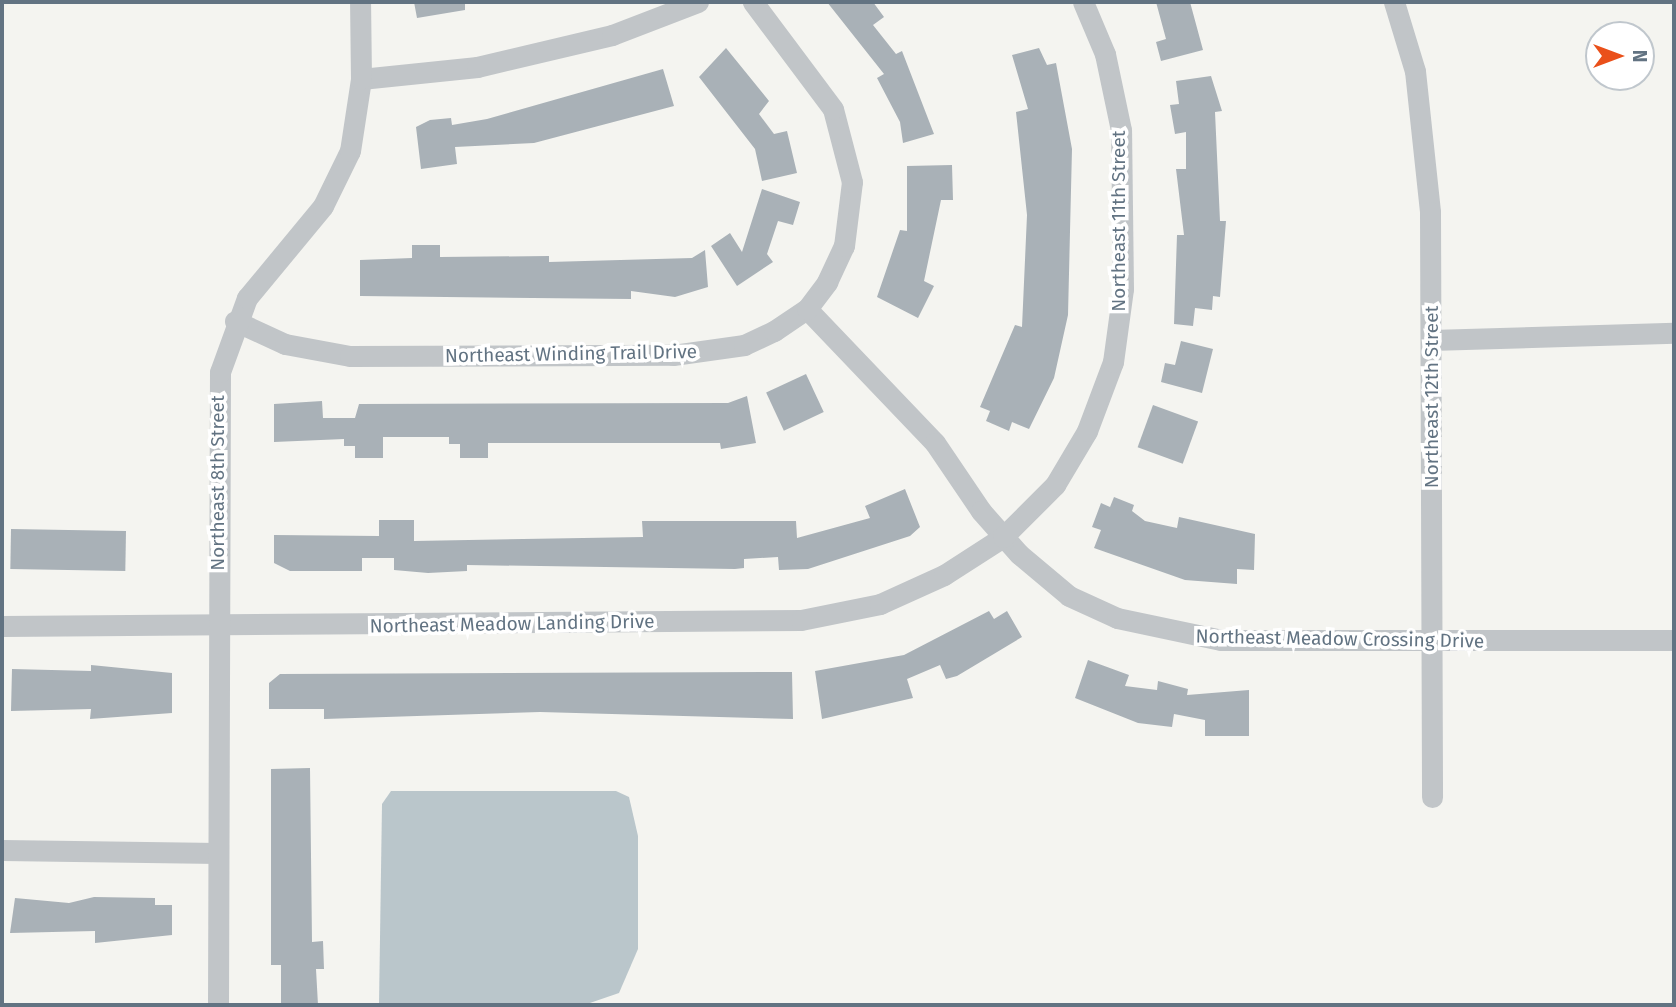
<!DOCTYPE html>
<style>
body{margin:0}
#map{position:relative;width:1676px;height:1007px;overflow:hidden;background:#f4f4f0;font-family:"Fira Sans",sans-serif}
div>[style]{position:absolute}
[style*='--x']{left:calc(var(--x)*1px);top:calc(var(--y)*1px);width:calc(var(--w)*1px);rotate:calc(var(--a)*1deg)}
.water>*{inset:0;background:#bac6cb}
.building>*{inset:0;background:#a9b1b7;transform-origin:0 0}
.minor>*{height:21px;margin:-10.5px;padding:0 10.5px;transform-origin:10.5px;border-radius:10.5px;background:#c1c5c8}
span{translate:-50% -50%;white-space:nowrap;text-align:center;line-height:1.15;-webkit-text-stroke:7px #fff;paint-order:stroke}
.street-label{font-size:19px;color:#627382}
.frame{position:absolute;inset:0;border:4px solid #627382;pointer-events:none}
.north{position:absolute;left:1585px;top:21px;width:70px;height:70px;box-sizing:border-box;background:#fff;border:2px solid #c0c7cd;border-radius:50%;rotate:90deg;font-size:19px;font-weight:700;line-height:28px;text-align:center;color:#627382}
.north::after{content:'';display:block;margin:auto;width:24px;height:32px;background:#ea501a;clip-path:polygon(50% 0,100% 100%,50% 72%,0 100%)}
</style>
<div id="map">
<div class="water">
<div style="clip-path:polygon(391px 791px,616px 791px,629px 797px,638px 836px,638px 949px,619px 993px,584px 1005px,379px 1005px,382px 804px)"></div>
</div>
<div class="building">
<div style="clip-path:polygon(414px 2px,465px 2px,465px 10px,417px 18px)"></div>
<div style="clip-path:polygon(827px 2px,873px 2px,884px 17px,873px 25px,896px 54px,902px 51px,934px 134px,903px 143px,900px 122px,877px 78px,884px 74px)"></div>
<div style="clip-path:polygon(1156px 2px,1190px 2px,1203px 50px,1161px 61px,1156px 42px,1166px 39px)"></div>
<div style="clip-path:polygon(726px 48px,769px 101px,759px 114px,774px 134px,787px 131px,797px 173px,762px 181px,755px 149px,699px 77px)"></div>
<div style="clip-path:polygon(1039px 48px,1047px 65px,1056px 63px,1072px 149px,1068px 315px,1054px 378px,1029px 429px,1012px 422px,1009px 431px,986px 421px,990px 411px,980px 407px,1015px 325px,1022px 327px,1027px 215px,1016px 112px,1028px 109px,1012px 55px)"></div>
<div style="clip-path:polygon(663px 69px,674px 106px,534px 143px,455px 147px,457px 164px,421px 169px,416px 127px,430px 120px,451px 118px,452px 125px,487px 119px)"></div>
<div style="clip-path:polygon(1211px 76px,1222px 111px,1215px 112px,1220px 221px,1226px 221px,1220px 297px,1213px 296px,1212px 310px,1195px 308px,1193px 326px,1174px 324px,1177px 235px,1184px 235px,1176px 169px,1186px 169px,1186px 132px,1175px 134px,1170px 105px,1179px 104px,1176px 81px)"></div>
<div style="clip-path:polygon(952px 165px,953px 200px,941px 200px,924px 281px,934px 286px,918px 318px,877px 297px,900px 230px,907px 231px,907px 166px)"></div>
<div style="clip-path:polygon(762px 189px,800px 202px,793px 225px,778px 221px,767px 254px,773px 262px,737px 286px,711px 246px,730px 233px,742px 252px)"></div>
<div style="clip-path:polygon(412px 245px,440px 245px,440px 257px,549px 256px,549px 262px,692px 258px,705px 250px,708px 287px,675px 297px,631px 291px,631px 299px,360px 296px,360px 260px,412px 258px)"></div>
<div style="clip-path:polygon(1181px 341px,1213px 349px,1202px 393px,1161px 382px,1165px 363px,1175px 365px)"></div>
<div style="left:806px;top:374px;width:42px;height:44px;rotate:65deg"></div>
<div style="clip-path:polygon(747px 396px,756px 443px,721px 449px,720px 443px,488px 443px,488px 458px,460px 458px,460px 444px,449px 444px,449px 437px,383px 437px,383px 458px,355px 458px,355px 446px,344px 446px,344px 439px,274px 442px,274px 404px,322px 401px,323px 418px,355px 418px,359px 404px,728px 403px)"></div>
<div style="left:1153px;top:405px;width:48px;height:45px;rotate:20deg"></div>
<div style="clip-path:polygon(905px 489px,920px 527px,910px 536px,808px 569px,779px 570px,778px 557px,744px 559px,744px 568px,735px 569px,467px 565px,467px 571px,428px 573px,394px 570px,394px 558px,362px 558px,362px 571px,290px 571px,274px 563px,274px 535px,379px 536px,379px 520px,414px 520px,414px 541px,643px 537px,642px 521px,796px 521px,797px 538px,870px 518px,865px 506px)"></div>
<div style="clip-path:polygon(1114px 497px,1134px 505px,1132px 511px,1145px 521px,1177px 528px,1179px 517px,1255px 534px,1254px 570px,1237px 569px,1237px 584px,1185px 580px,1094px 548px,1101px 530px,1092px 527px,1101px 503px,1110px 507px)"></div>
<div style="left:126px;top:531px;width:40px;height:115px;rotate:91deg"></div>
<div style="clip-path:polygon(989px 611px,994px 619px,1007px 611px,1022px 637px,957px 676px,946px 679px,940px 665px,907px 679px,913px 698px,822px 719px,815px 671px,904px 655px)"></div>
<div style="clip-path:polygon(1088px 660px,1129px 675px,1125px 686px,1157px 690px,1158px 681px,1188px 689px,1187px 695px,1249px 690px,1249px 736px,1205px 736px,1205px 720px,1174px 714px,1172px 727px,1138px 723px,1075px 698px)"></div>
<div style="clip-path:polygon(91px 665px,172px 673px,172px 713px,90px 719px,91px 709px,11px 711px,12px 669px,91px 671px)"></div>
<div style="clip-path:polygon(792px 672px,793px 719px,540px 712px,324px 719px,324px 709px,269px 709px,269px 683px,280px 674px)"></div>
<div style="clip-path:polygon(310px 768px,312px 942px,323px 941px,324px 969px,316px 969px,318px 1005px,281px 1005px,281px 965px,271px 965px,271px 769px)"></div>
<div style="clip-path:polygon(94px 897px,155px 898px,155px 905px,172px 905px,172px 935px,95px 943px,95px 931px,10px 933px,15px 898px,69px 903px)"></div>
</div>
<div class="minor">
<div style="--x:1394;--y:2;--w:72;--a:73.1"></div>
<div style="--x:1415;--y:71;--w:142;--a:83.9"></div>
<div style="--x:1430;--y:212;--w:585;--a:89.8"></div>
<div style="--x:361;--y:79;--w:117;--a:-5.9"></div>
<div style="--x:477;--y:67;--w:139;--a:-13.3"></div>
<div style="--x:612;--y:35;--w:92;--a:-21"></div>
<div style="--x:807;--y:309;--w:185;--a:46.3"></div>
<div style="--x:935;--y:443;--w:82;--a:55.9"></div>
<div style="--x:981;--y:511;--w:57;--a:48.5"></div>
<div style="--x:1019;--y:554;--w:65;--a:40"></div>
<div style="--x:1069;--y:596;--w:53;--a:24.6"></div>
<div style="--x:1117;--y:618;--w:106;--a:11.9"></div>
<div style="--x:1221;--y:640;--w:453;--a:0"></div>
<div style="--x:235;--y:321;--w:55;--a:24.7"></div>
<div style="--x:285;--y:344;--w:66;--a:10.5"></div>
<div style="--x:350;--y:356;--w:323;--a:-0.2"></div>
<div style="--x:673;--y:355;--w:72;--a:-8"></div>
<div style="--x:744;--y:345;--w:33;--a:-25"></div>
<div style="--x:774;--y:331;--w:40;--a:-34"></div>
<div style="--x:807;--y:309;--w:34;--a:-53"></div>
<div style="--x:827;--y:282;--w:40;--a:-65"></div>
<div style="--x:844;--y:246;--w:64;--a:-82.9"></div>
<div style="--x:852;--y:182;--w:75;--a:-104.6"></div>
<div style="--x:833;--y:109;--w:134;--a:-126.8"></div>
<div style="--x:1431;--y:340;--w:243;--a:-1.7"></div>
<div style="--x:2;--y:626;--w:799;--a:-0.43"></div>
<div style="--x:801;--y:620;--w:81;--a:-11.4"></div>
<div style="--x:880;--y:604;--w:70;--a:-24.4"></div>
<div style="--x:944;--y:575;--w:70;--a:-32.8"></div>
<div style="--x:1003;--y:537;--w:74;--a:-45"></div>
<div style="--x:1055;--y:485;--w:63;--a:-59.3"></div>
<div style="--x:1087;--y:431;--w:74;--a:-69.4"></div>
<div style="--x:1113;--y:362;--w:74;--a:-82.2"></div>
<div style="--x:1123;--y:289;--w:159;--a:-90.7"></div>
<div style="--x:1121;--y:130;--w:78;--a:-101.9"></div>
<div style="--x:1105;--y:54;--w:56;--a:-112.9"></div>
<div style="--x:2;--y:850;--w:216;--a:0.8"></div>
<div style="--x:218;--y:1005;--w:633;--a:-89.82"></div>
<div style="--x:220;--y:372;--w:79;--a:-70"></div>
<div style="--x:247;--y:298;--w:119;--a:-50.4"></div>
<div style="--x:323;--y:206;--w:61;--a:-63.9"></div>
<div style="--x:350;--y:151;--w:73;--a:-81.3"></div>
<div style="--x:361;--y:79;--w:77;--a:-90.7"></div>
</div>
<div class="street-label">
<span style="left:1119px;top:221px;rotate:-90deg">Northeast 11th Street</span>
<span style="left:571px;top:354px;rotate:-1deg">Northeast Winding Trail Drive</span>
<span style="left:1432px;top:397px;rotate:-90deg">Northeast 12th Street</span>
<span style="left:218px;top:483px;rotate:-90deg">Northeast 8th Street</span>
<span style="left:512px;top:624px;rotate:-1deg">Northeast Meadow Landing Drive</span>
<span style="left:1340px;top:639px;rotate:1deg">Northeast Meadow Crossing Drive</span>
</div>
<div class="frame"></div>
<div class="north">N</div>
</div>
